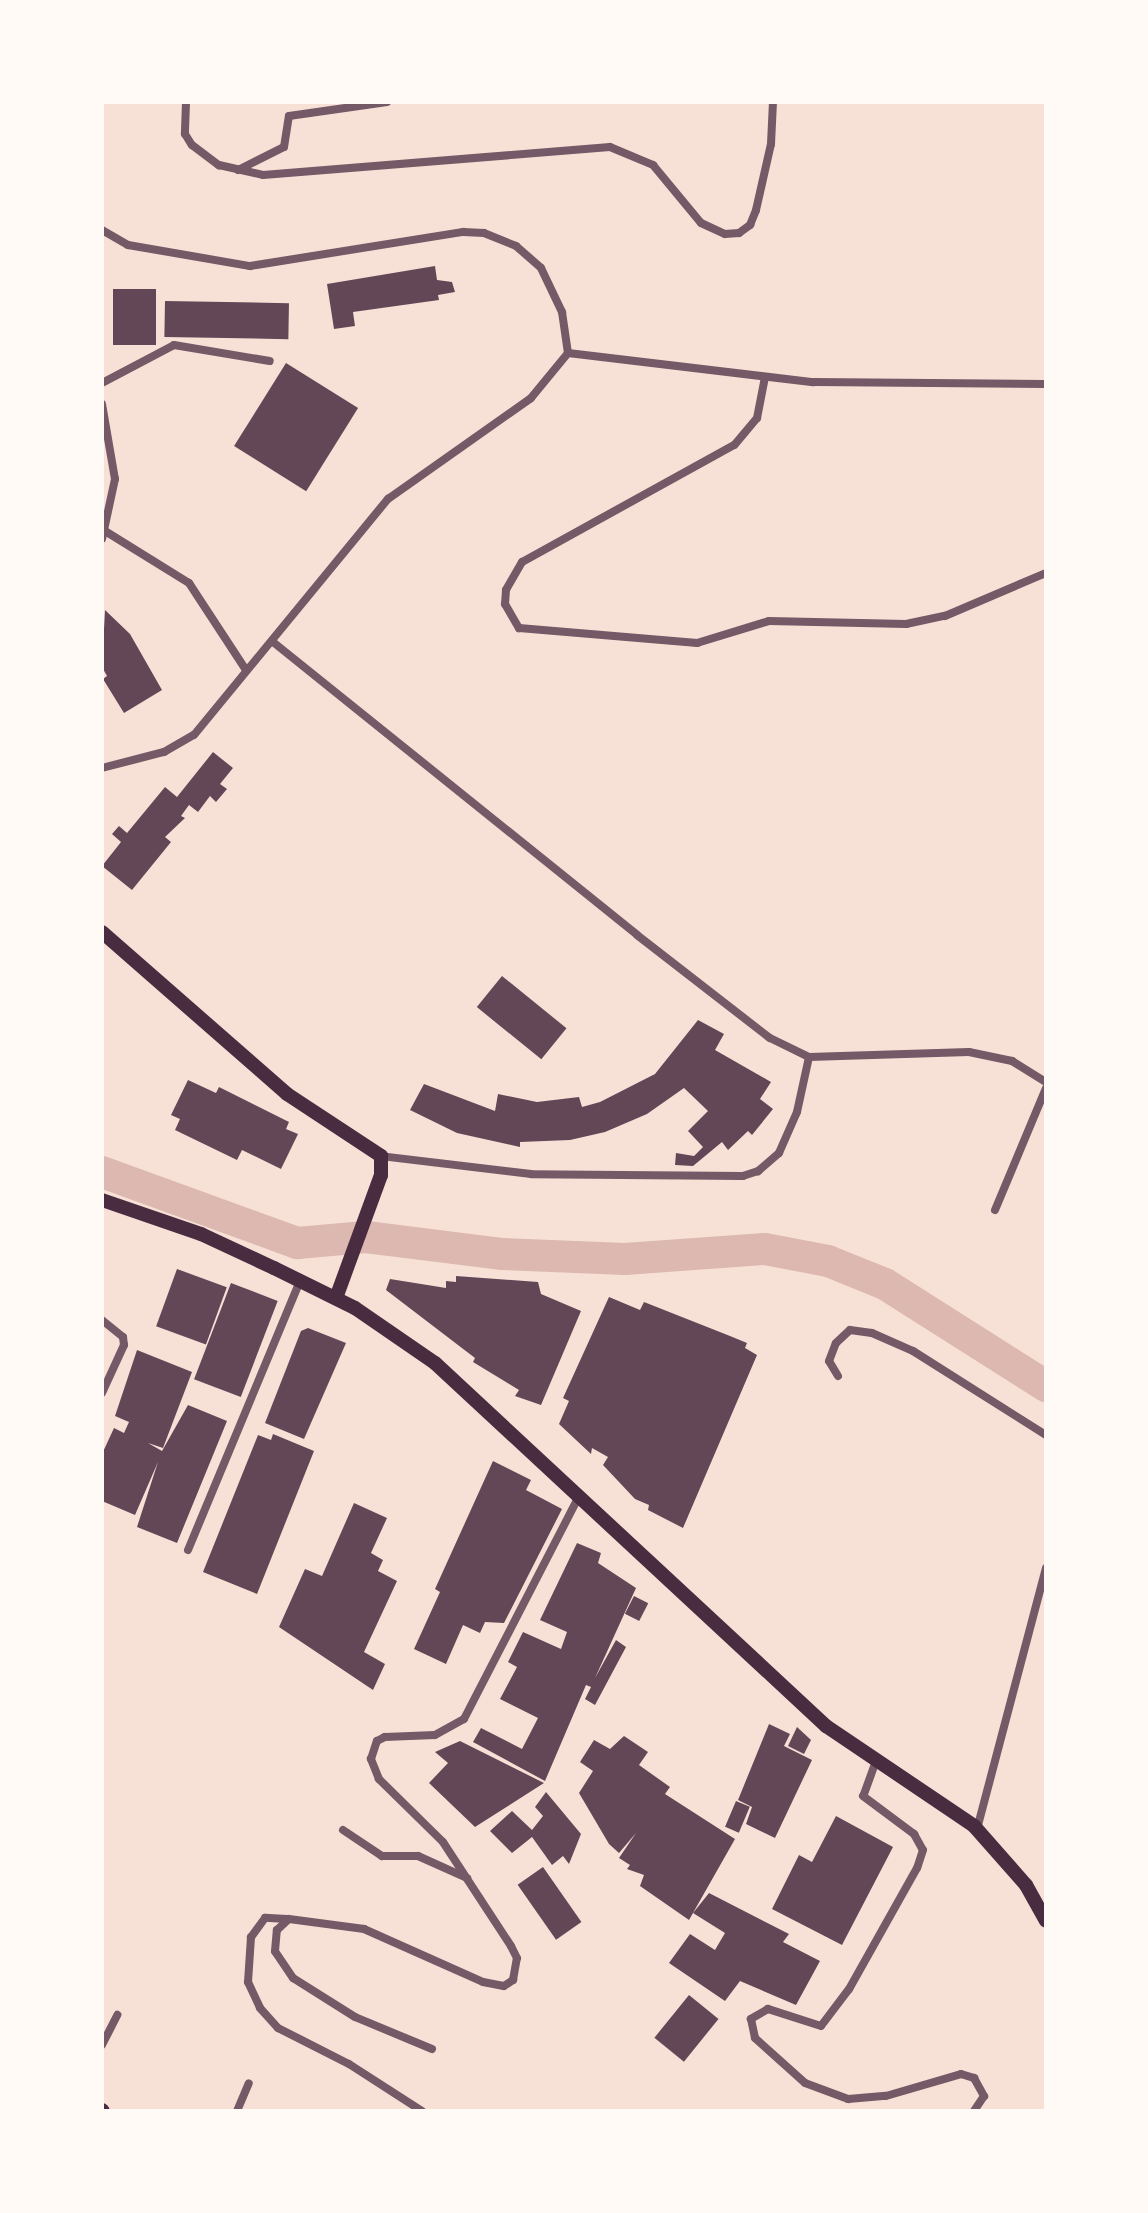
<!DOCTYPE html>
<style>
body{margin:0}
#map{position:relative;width:1148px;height:2213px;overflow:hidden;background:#f7e1d7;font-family:Quicksand,sans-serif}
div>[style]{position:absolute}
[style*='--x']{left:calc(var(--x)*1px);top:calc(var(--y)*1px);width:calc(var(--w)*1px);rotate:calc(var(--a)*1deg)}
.river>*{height:32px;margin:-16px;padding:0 16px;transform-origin:16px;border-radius:16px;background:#dcb8b0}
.building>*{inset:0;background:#644757;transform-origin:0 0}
.minor>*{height:8px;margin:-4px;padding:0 4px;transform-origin:4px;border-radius:4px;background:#755966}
.secondary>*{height:14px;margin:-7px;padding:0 7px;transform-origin:7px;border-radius:7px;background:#4a2c40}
span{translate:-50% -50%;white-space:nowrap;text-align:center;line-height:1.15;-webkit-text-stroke:6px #fffaf5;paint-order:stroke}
.frame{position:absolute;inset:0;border:104px solid #fffaf5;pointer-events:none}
</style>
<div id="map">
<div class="river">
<div style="--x:102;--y:1172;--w:208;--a:20"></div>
<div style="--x:297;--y:1243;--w:69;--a:-5"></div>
<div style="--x:366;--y:1237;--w:138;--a:7.1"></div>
<div style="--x:503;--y:1254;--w:122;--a:2.3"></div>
<div style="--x:625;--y:1259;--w:140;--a:-4.1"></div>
<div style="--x:765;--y:1249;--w:64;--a:10.8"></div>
<div style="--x:828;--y:1261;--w:61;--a:22"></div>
<div style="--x:885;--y:1284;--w:191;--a:32.4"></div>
</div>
<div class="building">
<div style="clip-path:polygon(435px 266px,437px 280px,452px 282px,455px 292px,438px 295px,439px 300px,353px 312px,355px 326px,334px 329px,327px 284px)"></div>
<div style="left:113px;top:289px;width:43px;height:56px"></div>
<div style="left:165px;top:301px;width:124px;height:36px;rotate:1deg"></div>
<div style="left:286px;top:363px;width:85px;height:98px;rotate:32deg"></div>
<div style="clip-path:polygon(105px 610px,130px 634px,162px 690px,124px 713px,103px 679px,107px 676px,102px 667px)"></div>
<div style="clip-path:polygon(213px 752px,233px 768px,220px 784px,227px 789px,216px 802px,210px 796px,198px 812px,189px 805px,181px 816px,185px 818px,165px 837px,171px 842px,132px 890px,102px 866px,121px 842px,112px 834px,119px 826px,127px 833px,165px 787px,177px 797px)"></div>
<div style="left:502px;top:976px;width:83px;height:40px;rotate:39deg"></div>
<div style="clip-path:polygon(698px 1020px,724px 1034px,715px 1050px,771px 1082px,760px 1099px,773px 1109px,752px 1135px,748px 1131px,728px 1150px,722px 1142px,693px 1166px,675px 1165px,676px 1153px,694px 1156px,703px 1147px,688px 1131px,708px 1111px,684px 1088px,647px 1114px,605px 1132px,570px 1140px,520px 1142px,520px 1147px,457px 1133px,410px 1110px,424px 1084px,495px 1111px,498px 1094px,537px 1102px,579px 1097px,582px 1107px,600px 1102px,655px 1074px)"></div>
<div style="clip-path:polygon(188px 1080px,216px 1093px,219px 1087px,289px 1122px,286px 1129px,298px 1134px,281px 1169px,242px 1150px,237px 1160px,175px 1130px,180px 1119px,171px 1115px)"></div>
<div style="left:177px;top:1269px;width:53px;height:61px;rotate:20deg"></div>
<div style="clip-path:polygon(456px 1276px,538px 1282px,541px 1294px,581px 1311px,541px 1405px,515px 1396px,519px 1390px,473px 1362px,475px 1358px,386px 1290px,390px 1279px,446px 1288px,446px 1281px,456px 1282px)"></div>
<div style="left:231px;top:1283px;width:50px;height:103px;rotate:21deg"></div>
<div style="clip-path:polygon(609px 1297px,640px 1310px,644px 1302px,730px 1336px,747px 1343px,745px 1348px,757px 1355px,683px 1528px,648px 1510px,649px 1505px,635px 1499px,603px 1465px,608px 1457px,592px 1448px,591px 1454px,559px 1424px,569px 1401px,563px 1398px)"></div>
<div style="clip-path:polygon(308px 1328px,346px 1343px,304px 1439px,265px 1423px,301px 1331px)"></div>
<div style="clip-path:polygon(137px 1350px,192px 1372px,163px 1448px,148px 1443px,162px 1451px,188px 1405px,227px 1421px,177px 1543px,137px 1527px,158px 1462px,135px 1515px,102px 1501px,102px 1454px,114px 1428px,124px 1433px,129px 1422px,115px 1416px)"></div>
<div style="clip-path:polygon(273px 1434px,314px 1451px,257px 1594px,203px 1572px,258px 1435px,271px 1440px)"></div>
<div style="clip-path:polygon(493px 1461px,531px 1480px,526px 1490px,562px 1509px,504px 1623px,485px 1622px,480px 1633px,463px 1625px,446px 1664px,414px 1649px,440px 1592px,435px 1589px)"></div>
<div style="clip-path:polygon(354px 1503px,387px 1518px,371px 1553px,383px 1560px,378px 1571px,397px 1581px,364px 1652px,385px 1664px,373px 1690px,279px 1627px,305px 1569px,322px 1576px)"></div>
<div style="clip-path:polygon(577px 1543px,601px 1553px,598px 1563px,636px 1588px,595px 1678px,616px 1640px,626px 1647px,595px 1705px,585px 1699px,591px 1687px,586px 1685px,545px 1781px,473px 1742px,481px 1728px,522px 1749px,538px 1718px,500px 1699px,517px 1667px,508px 1662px,523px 1632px,561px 1649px,567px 1632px,540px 1620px)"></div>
<div style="left:634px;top:1596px;width:16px;height:20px;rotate:27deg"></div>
<div style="clip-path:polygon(769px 1724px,790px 1734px,784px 1746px,812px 1760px,775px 1838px,746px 1824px,752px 1807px,738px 1800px)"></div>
<div style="clip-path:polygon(797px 1727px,811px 1740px,804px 1754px,788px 1746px)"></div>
<div style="clip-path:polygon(624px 1736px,648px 1752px,639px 1765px,670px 1787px,665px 1794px,735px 1839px,689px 1920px,640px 1886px,644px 1875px,627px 1869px,630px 1865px,619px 1858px,636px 1833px,619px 1853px,609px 1844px,579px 1793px,593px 1771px,580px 1762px,594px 1740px,610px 1749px)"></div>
<div style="clip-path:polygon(460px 1741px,544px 1783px,475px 1827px,429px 1783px,448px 1763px,435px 1752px)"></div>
<div style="clip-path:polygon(546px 1792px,581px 1834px,569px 1864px,563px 1856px,552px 1865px,532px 1837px,512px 1853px,490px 1831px,512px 1811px,532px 1830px,543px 1816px,535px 1807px)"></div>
<div style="left:736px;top:1801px;width:15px;height:28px;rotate:23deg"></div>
<div style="clip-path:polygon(836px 1816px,893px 1847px,842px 1945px,772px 1909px,799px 1855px,812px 1862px)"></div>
<div style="left:543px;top:1867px;width:67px;height:31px;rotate:55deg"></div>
<div style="clip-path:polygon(709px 1893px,789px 1934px,783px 1942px,820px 1961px,796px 2005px,740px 1981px,725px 2001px,669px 1963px,690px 1934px,715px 1950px,725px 1933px,693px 1913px)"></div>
<div style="left:689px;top:1995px;width:38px;height:55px;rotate:39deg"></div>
</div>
<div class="minor">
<div style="--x:186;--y:102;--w:32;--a:92"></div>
<div style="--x:185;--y:134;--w:13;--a:58"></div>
<div style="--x:192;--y:145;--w:34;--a:37"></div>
<div style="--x:219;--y:165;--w:45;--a:12.8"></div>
<div style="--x:263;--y:175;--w:348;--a:-4.6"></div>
<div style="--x:610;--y:147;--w:47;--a:22.7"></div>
<div style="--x:653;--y:165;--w:75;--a:50.4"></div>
<div style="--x:701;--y:223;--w:26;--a:25"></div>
<div style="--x:725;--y:234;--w:14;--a:-4"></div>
<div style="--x:739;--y:233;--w:14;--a:-36"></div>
<div style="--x:750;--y:225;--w:16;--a:-68"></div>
<div style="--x:756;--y:210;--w:68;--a:-77.2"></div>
<div style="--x:771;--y:144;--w:42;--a:-87.3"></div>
<div style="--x:238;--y:170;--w:51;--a:-26.6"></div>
<div style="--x:284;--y:147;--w:31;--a:-81"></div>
<div style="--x:289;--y:116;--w:99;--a:-8.1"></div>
<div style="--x:102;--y:230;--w:30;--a:30"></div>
<div style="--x:128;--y:245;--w:124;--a:9.8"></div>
<div style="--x:250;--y:266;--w:216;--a:-9.1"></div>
<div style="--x:463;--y:232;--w:21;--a:3"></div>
<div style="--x:484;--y:233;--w:35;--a:22"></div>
<div style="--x:516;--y:246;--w:33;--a:41"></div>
<div style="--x:541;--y:268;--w:49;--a:64.5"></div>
<div style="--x:562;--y:312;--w:41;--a:81.7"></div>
<div style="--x:568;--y:353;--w:247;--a:6.8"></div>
<div style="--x:813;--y:382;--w:233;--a:0.5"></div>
<div style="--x:765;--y:377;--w:42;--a:101"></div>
<div style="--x:757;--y:418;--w:35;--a:130"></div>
<div style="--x:734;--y:445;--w:242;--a:151.1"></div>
<div style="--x:522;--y:562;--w:32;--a:120"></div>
<div style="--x:506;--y:590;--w:14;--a:94"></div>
<div style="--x:505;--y:604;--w:28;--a:60"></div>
<div style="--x:519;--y:628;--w:179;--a:4.8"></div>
<div style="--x:697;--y:643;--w:75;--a:-17"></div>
<div style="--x:769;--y:621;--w:137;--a:1.3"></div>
<div style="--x:906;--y:624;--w:40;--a:-12"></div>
<div style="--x:945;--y:616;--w:110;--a:-23.1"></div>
<div style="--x:102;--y:383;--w:81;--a:-27.8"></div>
<div style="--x:174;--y:345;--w:97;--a:9.5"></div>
<div style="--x:102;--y:404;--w:76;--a:80.2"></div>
<div style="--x:115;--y:479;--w:61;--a:102.2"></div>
<div style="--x:105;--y:531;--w:99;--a:31.8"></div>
<div style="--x:189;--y:583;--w:104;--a:56.8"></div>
<div style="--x:273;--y:642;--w:467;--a:38.8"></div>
<div style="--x:637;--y:935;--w:168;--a:37.8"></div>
<div style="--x:770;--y:1038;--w:43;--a:26"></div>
<div style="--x:809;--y:1057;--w:56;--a:102.3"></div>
<div style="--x:797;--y:1112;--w:45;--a:113.7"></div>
<div style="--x:779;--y:1153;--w:28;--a:139"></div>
<div style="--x:758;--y:1171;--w:16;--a:162"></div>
<div style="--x:743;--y:1176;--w:212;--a:-179.5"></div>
<div style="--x:531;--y:1174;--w:151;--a:-173.2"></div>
<div style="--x:102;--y:768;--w:64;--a:-14.5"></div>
<div style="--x:164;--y:752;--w:34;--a:-30"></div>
<div style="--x:194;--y:735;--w:306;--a:-50.6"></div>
<div style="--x:388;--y:499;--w:175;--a:-35.2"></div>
<div style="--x:531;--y:398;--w:58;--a:-50.6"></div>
<div style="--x:809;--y:1057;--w:160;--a:-1.8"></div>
<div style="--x:969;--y:1052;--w:44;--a:11.8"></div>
<div style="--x:1012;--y:1061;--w:40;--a:32"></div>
<div style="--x:995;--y:1210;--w:132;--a:-67.3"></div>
<div style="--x:102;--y:1320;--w:27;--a:39"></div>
<div style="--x:123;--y:1337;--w:8;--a:83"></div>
<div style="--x:124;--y:1345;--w:53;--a:114.6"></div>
<div style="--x:838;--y:1376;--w:17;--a:-121"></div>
<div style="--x:829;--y:1361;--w:19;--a:-69"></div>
<div style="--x:836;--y:1343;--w:19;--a:-43"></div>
<div style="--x:850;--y:1330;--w:22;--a:8"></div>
<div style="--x:872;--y:1333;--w:45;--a:23.7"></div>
<div style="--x:913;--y:1351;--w:157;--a:32.3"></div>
<div style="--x:188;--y:1550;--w:291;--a:-67.4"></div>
<div style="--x:876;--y:1761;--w:37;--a:110"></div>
<div style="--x:863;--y:1796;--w:64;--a:36.7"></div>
<div style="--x:914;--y:1834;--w:18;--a:61"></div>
<div style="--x:923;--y:1850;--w:19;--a:108"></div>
<div style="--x:917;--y:1868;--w:139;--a:119.3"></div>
<div style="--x:849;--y:1989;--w:46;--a:127.1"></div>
<div style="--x:821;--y:2026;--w:56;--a:-162.2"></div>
<div style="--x:768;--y:2009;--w:20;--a:150"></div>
<div style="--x:751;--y:2019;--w:19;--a:78"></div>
<div style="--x:755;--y:2038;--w:67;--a:42"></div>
<div style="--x:805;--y:2083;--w:46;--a:20.4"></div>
<div style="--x:848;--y:2099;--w:38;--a:-5"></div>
<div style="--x:886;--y:2096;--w:78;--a:-16.3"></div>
<div style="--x:961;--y:2074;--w:14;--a:17"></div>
<div style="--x:974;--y:2078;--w:21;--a:61"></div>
<div style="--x:984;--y:2096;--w:18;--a:124"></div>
<div style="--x:977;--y:1829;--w:270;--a:-75.2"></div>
<div style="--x:343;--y:1830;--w:47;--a:33.7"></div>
<div style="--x:382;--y:1856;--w:36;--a:0"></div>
<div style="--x:418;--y:1856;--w:54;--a:24.2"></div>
<div style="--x:287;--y:1919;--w:22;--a:-177"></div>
<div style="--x:265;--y:1918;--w:24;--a:126"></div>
<div style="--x:251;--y:1937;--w:45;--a:93.8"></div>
<div style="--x:248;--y:1982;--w:29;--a:65"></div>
<div style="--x:260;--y:2008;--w:27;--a:48"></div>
<div style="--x:278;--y:2028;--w:80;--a:26.9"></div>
<div style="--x:349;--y:2064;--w:87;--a:32.8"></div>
<div style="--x:102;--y:2045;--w:34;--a:-63"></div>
<div style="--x:432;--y:2049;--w:83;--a:-157.4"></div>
<div style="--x:355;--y:2017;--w:73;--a:-147.8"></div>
<div style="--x:293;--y:1978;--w:32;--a:-124"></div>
<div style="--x:275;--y:1951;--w:21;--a:-85"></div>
<div style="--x:277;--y:1930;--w:16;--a:-43"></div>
<div style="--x:289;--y:1919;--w:76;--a:7.6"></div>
<div style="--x:364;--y:1929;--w:130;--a:24"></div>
<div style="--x:483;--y:1982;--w:21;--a:11"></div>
<div style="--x:504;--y:1986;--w:11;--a:-34"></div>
<div style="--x:513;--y:1980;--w:22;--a:-80"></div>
<div style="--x:517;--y:1958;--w:13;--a:-117"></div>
<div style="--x:511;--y:1946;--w:124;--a:-123.2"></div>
<div style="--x:443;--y:1842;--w:90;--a:-135.5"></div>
<div style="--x:379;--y:1779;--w:22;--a:-112"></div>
<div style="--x:371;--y:1759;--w:19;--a:-72"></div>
<div style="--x:377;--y:1741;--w:9;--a:-27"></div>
<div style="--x:385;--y:1737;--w:50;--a:-2.3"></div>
<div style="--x:435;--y:1735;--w:33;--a:-29"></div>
<div style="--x:464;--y:1719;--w:251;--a:-62.7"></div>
<div style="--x:237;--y:2111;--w:30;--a:-67"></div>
</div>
<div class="secondary">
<div style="--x:102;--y:932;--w:246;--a:41.2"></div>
<div style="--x:287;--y:1094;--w:113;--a:33.4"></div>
<div style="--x:381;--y:1156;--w:19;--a:90"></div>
<div style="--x:381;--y:1175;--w:131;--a:110.1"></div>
<div style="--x:102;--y:1200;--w:105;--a:19"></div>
<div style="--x:201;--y:1234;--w:81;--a:25"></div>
<div style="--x:274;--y:1268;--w:90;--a:26.3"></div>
<div style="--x:355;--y:1308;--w:97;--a:34.5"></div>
<div style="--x:435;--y:1363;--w:534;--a:42.87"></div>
<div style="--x:826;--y:1726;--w:179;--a:34"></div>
<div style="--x:974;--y:1826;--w:79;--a:48.6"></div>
<div style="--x:1026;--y:1885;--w:41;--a:60.9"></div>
<div style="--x:102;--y:2110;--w:1;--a:45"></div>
</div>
<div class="frame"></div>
</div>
